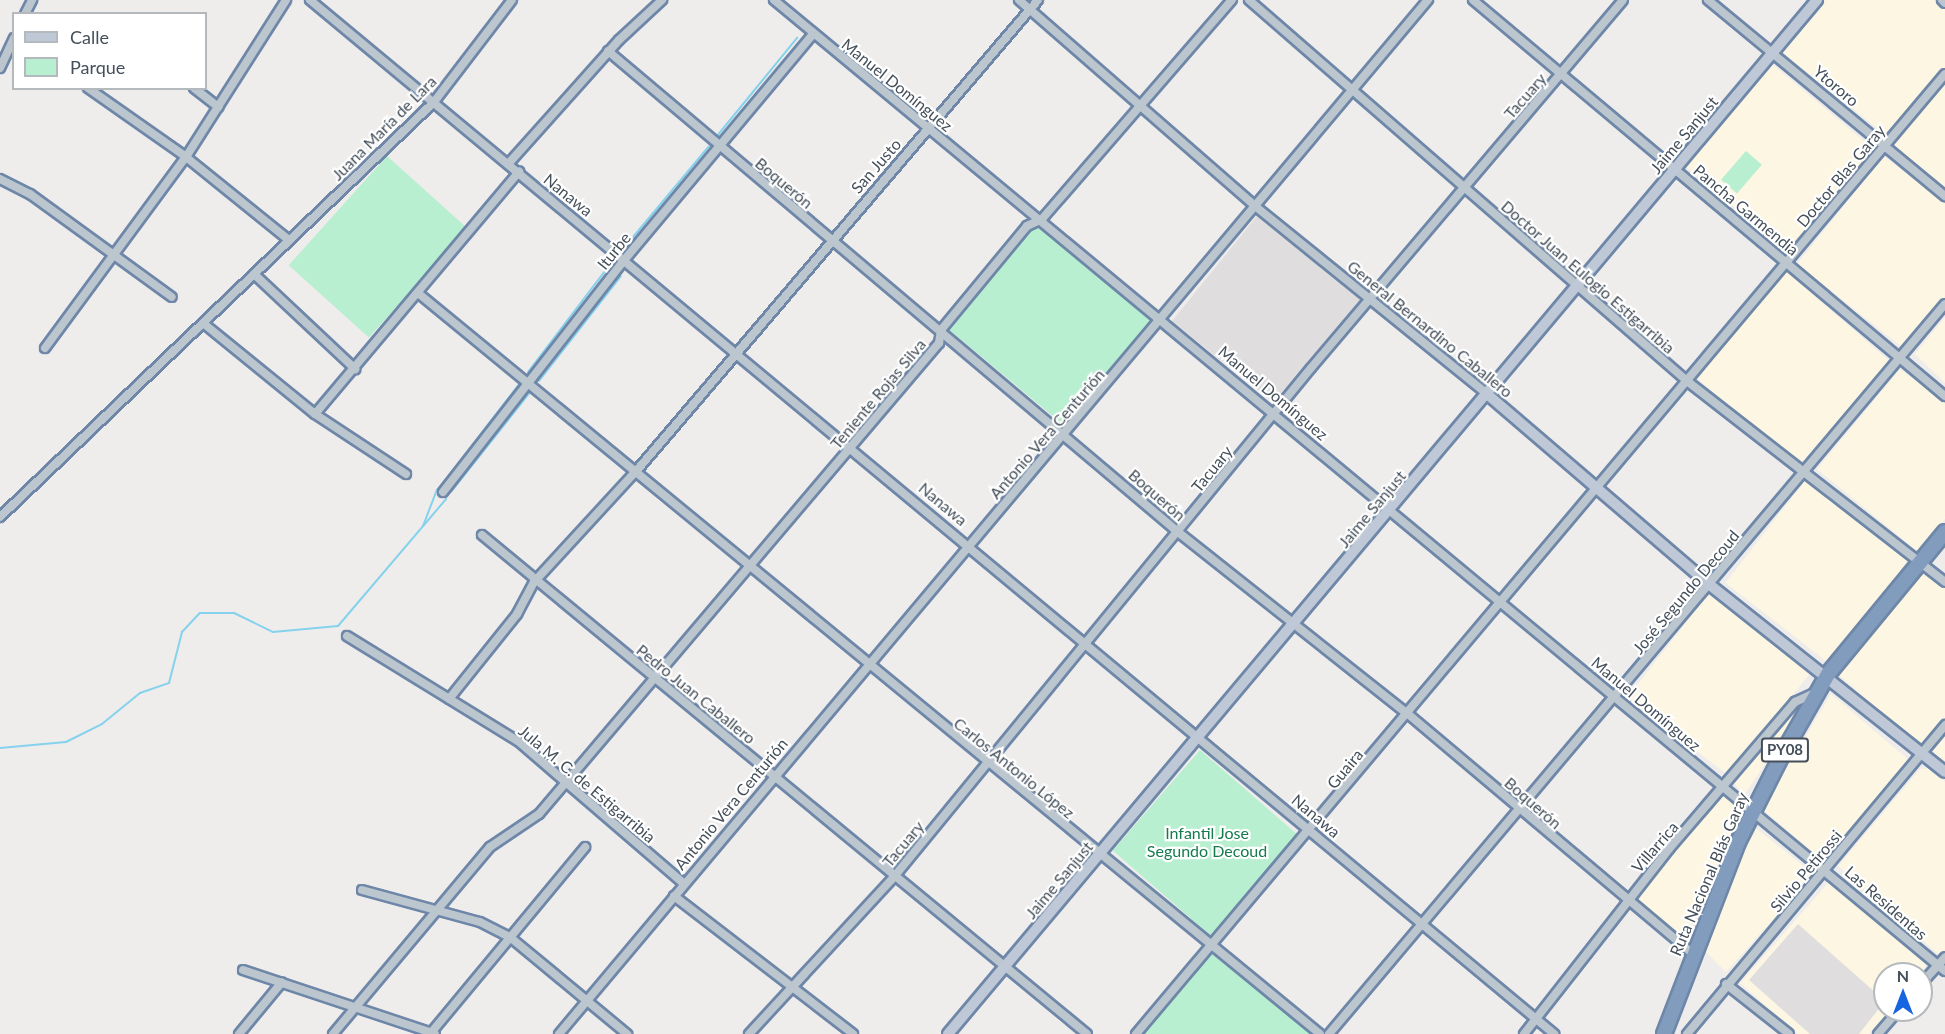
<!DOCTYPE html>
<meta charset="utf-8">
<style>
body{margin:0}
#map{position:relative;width:1945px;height:1034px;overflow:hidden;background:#efecec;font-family:Lato,sans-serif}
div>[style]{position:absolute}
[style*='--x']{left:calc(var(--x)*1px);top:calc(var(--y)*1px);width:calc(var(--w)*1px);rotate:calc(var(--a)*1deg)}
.commercial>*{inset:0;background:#fcf6e3;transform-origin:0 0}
.education>*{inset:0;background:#e0ddde;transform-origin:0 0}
.green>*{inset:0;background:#b8efd0;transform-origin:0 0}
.stream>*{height:2px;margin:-1px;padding:0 1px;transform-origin:1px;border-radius:1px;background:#85d2ed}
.roads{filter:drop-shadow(2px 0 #6e87a8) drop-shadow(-2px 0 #6e87a8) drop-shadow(0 2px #6e87a8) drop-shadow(0 -2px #6e87a8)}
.street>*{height:8px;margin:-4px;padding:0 4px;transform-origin:4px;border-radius:4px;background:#bcc6cf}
.secondary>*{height:10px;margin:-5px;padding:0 5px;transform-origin:5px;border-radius:5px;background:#bec8d6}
.highway>*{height:14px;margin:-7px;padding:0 7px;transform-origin:7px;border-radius:7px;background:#829cbd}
span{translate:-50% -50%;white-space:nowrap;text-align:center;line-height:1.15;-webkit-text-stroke:4.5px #fff;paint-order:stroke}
.shield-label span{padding:2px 4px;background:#fff;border:2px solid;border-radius:4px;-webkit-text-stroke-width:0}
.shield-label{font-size:15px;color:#444f5a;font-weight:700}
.street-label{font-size:16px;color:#444f5a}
.park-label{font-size:16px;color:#157b4d}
.legend{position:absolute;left:12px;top:12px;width:195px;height:78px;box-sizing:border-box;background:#fff;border:2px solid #b4b9bd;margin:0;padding:8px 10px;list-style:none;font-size:18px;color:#444f5a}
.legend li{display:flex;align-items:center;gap:12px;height:30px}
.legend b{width:30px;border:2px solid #b4b9bd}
.north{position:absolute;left:1873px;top:962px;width:60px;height:60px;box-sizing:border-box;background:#fff;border:2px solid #b4b9bd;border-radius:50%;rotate:0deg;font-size:16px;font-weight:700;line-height:24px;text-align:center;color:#444f5a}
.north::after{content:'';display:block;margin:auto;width:21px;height:27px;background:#1664df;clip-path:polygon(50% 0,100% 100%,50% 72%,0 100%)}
</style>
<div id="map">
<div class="commercial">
<div style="clip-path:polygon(1824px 0,1934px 0,1945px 9px,1945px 70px,1888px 137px,1783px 53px)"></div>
<div style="left:1772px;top:64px;width:133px;height:134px;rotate:40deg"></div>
<div style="clip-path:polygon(1945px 83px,1945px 191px,1894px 145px)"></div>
<div style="clip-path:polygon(1884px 156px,1945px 203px,1945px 297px,1902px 347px,1797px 264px)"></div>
<div style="left:1787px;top:272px;width:136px;height:139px;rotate:41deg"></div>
<div style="clip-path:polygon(1945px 317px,1945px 383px,1915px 354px)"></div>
<div style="clip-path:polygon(1900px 369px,1945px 403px,1945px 519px,1917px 551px,1817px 469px)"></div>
<div style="left:1805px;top:481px;width:130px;height:129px;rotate:38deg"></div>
<div style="clip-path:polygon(1921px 574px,1929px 574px,1945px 587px,1945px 719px,1918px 746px,1837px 673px)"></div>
<div style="left:1709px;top:593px;width:129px;height:132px;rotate:38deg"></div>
<div style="clip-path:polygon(1831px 694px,1910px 761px,1822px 860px,1762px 809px)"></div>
<div style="clip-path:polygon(1793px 708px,1800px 713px,1744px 795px,1733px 782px)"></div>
<div style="clip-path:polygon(1945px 733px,1945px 765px,1932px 750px)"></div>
<div style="clip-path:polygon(1929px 768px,1945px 782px,1945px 950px,1938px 954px,1838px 866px,1920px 769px)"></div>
<div style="clip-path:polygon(1724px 795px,1740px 813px,1685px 941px,1635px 896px)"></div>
<div style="clip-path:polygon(1753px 826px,1814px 874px,1726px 972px,1703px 949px)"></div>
<div style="clip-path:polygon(1830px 881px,1926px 965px,1921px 976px,1885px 974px,1885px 1010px,1891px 1010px,1869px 1034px,1798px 1034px,1740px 983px)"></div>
</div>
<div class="education">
<div style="left:1257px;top:216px;width:133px;height:135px;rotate:39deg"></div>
<div style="clip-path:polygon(1798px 924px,1885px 1001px,1859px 1034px,1810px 1034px,1749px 980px)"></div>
</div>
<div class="green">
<div style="left:1746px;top:151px;width:21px;height:38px;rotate:41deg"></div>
<div style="left:387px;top:156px;width:108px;height:147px;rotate:42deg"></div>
<div style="clip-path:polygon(1041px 223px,1155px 318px,1066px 427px,947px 328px,1030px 229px)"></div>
<div style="left:1200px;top:750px;width:130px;height:133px;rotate:41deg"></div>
<div style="clip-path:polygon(1211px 952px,1311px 1034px,1143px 1034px)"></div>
</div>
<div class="stream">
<div style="--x:717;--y:136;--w:127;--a:-50.8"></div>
<div style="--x:623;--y:249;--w:134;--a:-50.1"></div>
<div style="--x:528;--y:372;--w:142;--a:-52.7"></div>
<div style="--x:539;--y:381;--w:133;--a:-52"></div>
<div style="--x:443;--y:483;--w:126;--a:-52.4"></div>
<div style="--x:451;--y:492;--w:129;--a:-51.6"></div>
<div style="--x:423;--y:526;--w:39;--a:-69"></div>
<div style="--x:0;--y:748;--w:66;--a:-5.2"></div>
<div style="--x:66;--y:742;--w:40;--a:-26.6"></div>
<div style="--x:102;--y:724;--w:49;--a:-39.2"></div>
<div style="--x:140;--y:693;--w:31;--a:-19"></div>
<div style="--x:169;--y:683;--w:53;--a:-75.7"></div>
<div style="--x:182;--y:632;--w:26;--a:-47"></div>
<div style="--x:200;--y:613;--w:34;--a:0"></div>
<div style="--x:234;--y:613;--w:43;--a:26"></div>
<div style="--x:273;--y:632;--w:65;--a:-5.3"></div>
<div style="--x:338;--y:626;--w:167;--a:-49.6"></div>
</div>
<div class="roads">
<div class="street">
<div style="--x:310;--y:0;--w:1618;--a:39.73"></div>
<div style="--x:774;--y:0;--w:1521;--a:39.67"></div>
<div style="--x:1019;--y:0;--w:313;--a:41.1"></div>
<div style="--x:1255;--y:206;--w:299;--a:39"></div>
<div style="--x:1249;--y:0;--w:581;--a:41.02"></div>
<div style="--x:1687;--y:381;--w:327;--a:37.9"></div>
<div style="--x:1473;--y:0;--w:616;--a:40"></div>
<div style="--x:1708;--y:0;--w:308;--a:39.6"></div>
<div style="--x:1942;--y:0;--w:4;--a:45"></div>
<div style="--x:25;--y:14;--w:16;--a:-63"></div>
<div style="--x:608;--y:51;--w:746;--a:40.16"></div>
<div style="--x:1178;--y:532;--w:293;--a:38.4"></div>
<div style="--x:1408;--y:714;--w:373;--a:40.1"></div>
<div style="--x:0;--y:68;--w:33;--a:-65"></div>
<div style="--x:88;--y:88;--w:120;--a:35.1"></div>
<div style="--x:186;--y:157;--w:132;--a:38.9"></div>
<div style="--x:194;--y:88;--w:31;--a:38"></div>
<div style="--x:509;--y:163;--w:165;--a:-48.2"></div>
<div style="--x:619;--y:40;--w:59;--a:-42.9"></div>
<div style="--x:0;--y:179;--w:34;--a:27"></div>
<div style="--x:30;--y:194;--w:175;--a:36"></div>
<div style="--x:254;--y:274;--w:139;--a:43.2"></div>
<div style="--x:418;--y:293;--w:1167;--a:39.4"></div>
<div style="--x:203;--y:323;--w:144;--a:39.1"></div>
<div style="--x:315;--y:414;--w:109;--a:33.4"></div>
<div style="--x:45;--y:348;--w:237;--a:-53.6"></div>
<div style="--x:186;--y:157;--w:186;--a:-57.5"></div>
<div style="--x:315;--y:414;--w:317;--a:-49.9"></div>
<div style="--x:443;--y:492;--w:296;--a:-52"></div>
<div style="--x:625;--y:259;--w:293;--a:-50.1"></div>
<div style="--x:0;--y:517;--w:600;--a:-43.72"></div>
<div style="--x:434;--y:102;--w:128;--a:-52.6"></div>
<div style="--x:482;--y:535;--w:784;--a:39.52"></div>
<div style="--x:347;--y:636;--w:201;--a:31.6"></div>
<div style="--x:518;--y:741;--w:218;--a:40.7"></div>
<div style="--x:449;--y:699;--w:109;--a:-51.3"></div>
<div style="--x:517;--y:614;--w:36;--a:-62"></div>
<div style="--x:534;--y:582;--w:154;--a:-47.4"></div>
<div style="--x:638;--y:469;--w:616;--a:-49.54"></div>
<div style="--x:362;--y:890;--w:122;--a:15.2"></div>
<div style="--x:480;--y:922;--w:35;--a:27"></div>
<div style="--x:511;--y:938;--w:151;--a:39.6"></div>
<div style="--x:674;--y:896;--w:226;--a:37.6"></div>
<div style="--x:243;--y:970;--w:202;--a:18.4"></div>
<div style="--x:1726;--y:984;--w:80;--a:38.4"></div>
<div style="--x:1921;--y:984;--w:36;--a:-48"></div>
<div style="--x:239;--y:1034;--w:67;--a:-50.4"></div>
<div style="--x:333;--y:1034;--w:244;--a:-50"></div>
<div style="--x:490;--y:847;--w:59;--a:-34"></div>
<div style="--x:539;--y:814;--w:618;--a:-49.66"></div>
<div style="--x:939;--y:343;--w:13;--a:-81"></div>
<div style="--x:941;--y:330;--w:135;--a:-50.4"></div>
<div style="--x:1027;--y:226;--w:17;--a:-25"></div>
<div style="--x:1042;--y:219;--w:290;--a:-49.1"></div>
<div style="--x:430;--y:1034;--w:243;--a:-50.3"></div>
<div style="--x:559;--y:1034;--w:1351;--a:-49.96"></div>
<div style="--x:749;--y:1034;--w:212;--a:-47.3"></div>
<div style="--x:893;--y:878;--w:659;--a:-50.66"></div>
<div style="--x:1311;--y:368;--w:482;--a:-49.7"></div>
<div style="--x:1136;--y:1034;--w:1255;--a:-49.88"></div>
<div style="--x:1329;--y:1034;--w:955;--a:-49.84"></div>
<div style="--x:1524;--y:1034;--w:235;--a:-51.9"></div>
<div style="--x:1669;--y:849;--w:194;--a:-49.4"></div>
<div style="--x:1795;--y:702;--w:23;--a:-25"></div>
<div style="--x:1687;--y:1034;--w:403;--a:-50.1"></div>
<div style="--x:1878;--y:1034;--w:32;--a:-49"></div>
</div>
<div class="secondary">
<div style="--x:1487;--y:394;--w:294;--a:40.6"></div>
<div style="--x:1710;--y:585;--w:300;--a:38.5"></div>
<div style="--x:948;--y:1034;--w:1351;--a:-49.96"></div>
</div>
<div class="highway">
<div style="--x:1664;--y:1034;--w:206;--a:-68.9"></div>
<div style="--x:1738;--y:842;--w:100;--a:-63.2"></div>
<div style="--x:1783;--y:753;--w:91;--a:-60.3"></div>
<div style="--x:1828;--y:674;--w:184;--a:-50.5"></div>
</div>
</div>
<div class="shield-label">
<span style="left:1785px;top:750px">PY08</span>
</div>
<div class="street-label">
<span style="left:897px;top:85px;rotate:39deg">Manuel Domínguez</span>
<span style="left:1836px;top:86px;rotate:40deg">Ytororo</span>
<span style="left:1525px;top:96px;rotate:-49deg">Tacuary</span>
<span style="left:384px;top:128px;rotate:-45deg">Juana María de Lara</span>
<span style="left:1684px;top:135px;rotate:-50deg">Jaime Sanjust</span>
<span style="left:876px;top:166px;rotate:-49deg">San Justo</span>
<span style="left:1841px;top:176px;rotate:-50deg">Doctor Blas Garay</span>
<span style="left:784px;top:183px;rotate:40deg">Boquerón</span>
<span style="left:568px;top:195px;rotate:39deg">Nanawa</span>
<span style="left:1746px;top:210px;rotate:40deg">Pancha Garmendia</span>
<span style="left:614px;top:251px;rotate:-51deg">Iturbe</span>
<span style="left:1588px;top:277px;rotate:41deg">Doctor Juan Eulogio Estigarribia</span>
<span style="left:1430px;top:329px;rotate:39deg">General Bernardino Caballero</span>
<span style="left:1273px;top:393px;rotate:40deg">Manuel Domínguez</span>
<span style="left:878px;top:394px;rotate:-50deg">Teniente Rojas Silva</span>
<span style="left:1047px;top:434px;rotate:-49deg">Antonio Vera Centurión</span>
<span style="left:1212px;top:469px;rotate:-51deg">Tacuary</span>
<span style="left:1157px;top:495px;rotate:41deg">Boquerón</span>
<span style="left:943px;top:504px;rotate:40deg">Nanawa</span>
<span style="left:1372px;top:509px;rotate:-50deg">Jaime Sanjust</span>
<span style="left:1686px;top:592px;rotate:-50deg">José Segundo Decoud</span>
<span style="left:696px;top:694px;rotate:39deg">Pedro Juan Caballero</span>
<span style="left:1646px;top:704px;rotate:40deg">Manuel Domínguez</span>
<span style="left:1014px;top:768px;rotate:39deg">Carlos Antonio López</span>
<span style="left:1345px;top:769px;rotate:-50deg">Guaira</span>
<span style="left:587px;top:784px;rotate:40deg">Jula M. C. de Estigarribia</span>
<span style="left:1533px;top:803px;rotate:41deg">Boquerón</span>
<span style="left:731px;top:804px;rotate:-50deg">Antonio Vera Centurión</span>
<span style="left:1316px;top:816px;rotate:40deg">Nanawa</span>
<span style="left:903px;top:844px;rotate:-50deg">Tacuary</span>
<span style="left:1655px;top:847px;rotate:-49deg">Villarrica</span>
<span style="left:1806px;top:871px;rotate:-50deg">Silvio Petirossi</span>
<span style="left:1709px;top:874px;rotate:-67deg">Ruta Nacional Blás Garay</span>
<span style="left:1059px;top:880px;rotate:-50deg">Jaime Sanjust</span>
<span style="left:1886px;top:903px;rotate:41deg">Las Residentas</span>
</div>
<div class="park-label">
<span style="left:1207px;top:842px">Infantil Jose<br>Segundo Decoud</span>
</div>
<ul class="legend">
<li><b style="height:8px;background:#bec8d6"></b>Calle</li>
<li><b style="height:16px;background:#b8efd0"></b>Parque</li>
</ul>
<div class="north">N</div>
</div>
